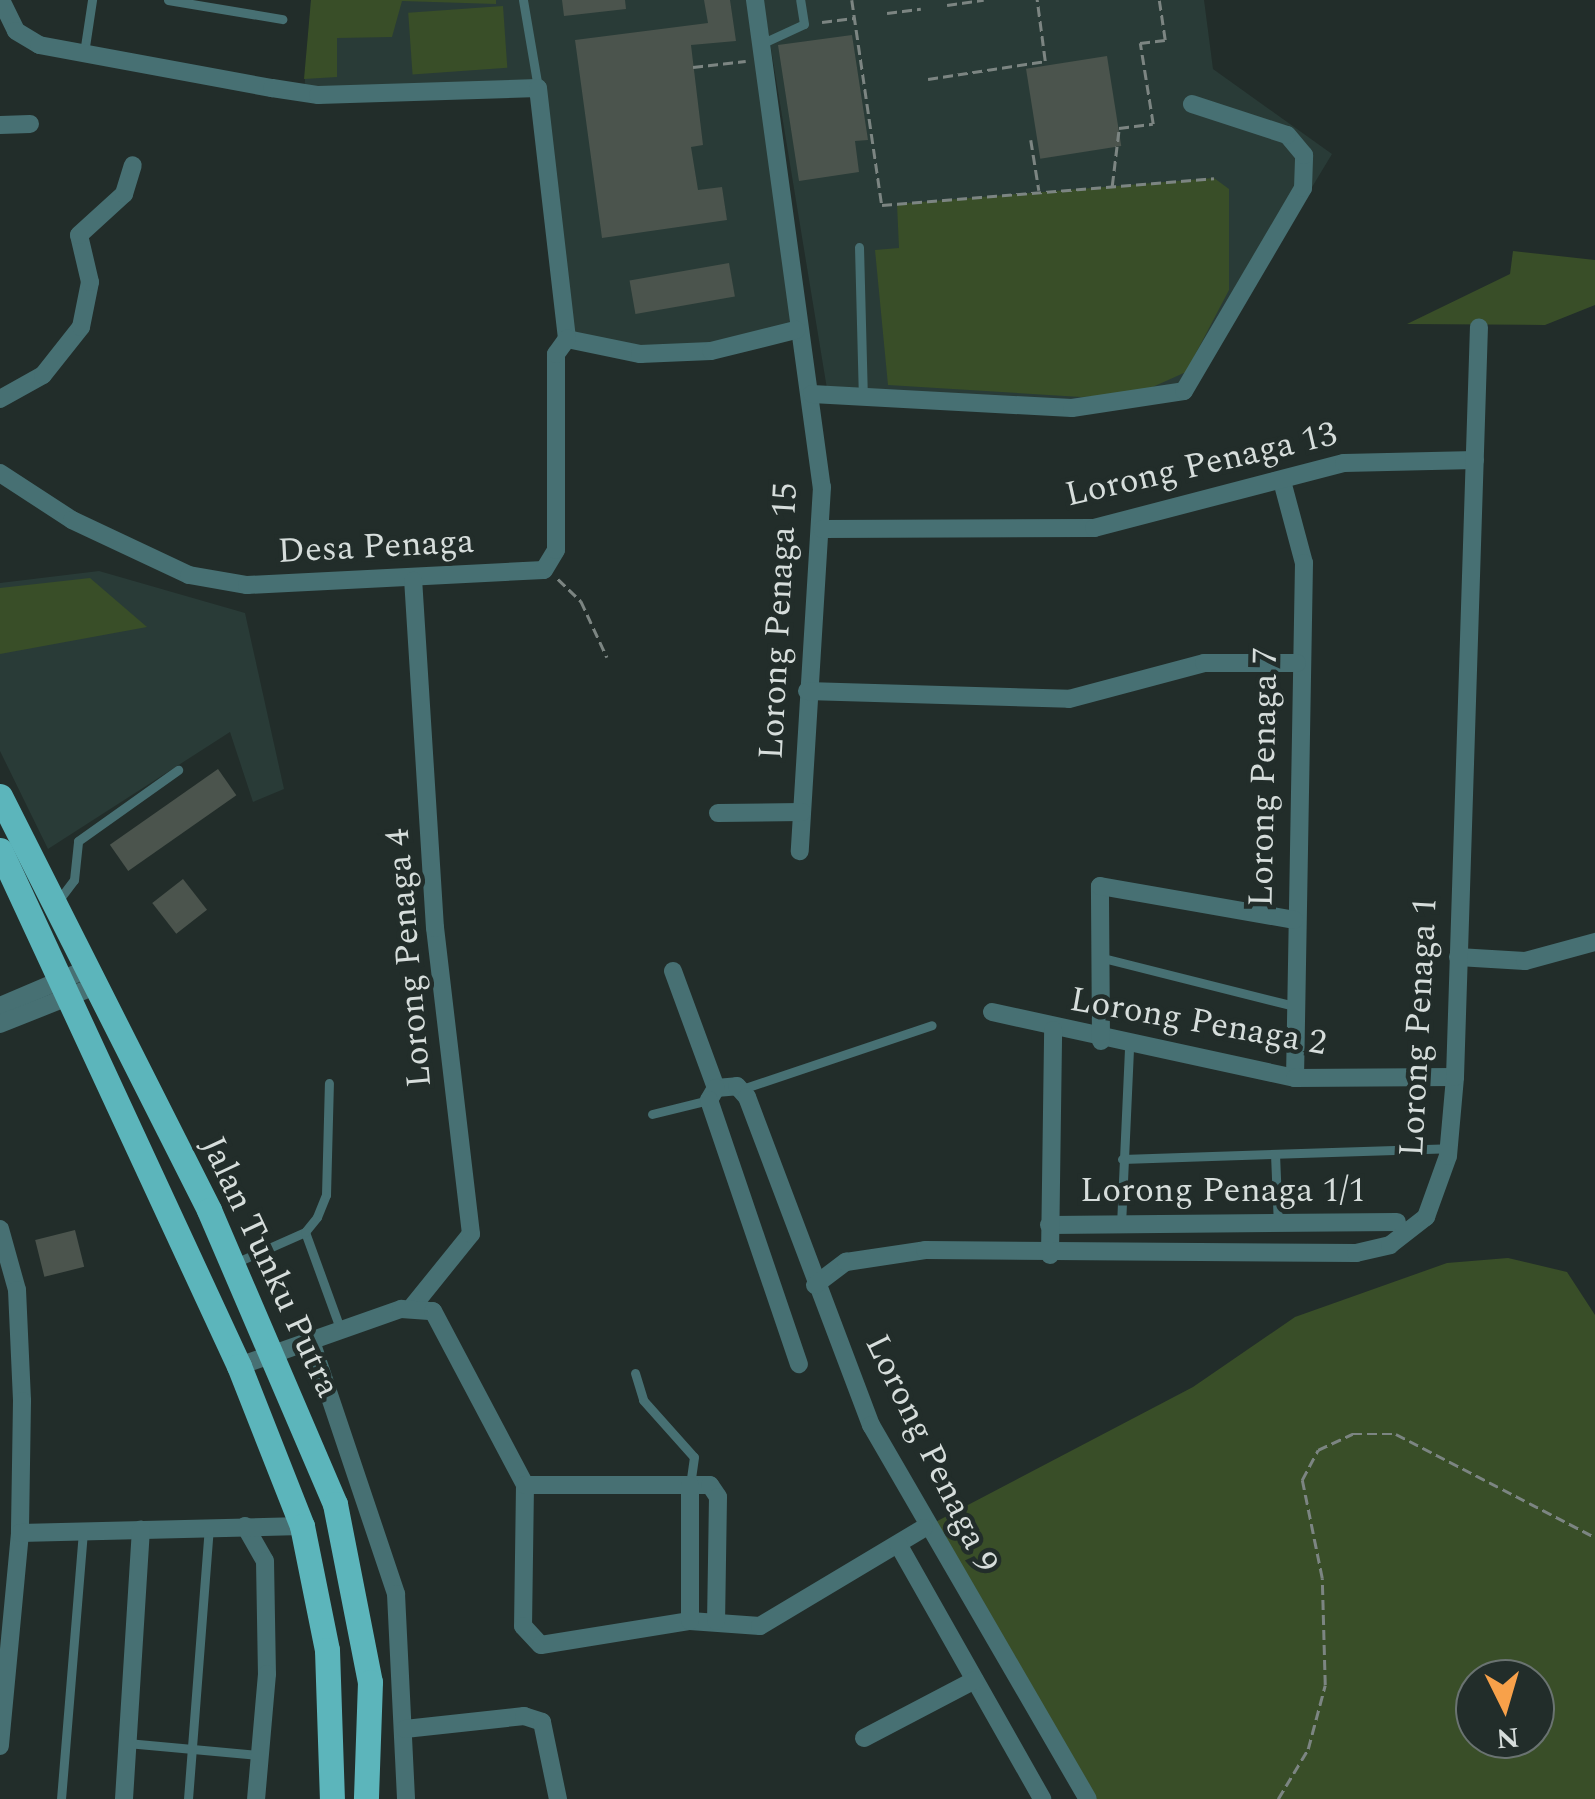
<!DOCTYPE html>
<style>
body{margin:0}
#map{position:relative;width:1595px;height:1799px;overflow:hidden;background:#222d2a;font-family:Spectral,serif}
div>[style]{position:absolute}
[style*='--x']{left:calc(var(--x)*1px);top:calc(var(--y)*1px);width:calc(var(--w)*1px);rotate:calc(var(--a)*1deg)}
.built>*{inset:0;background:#293b37}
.green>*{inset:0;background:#394e28;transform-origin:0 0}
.building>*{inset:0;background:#4b544d;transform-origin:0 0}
.path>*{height:2.5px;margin-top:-1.25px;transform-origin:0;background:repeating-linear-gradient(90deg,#7c8582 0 10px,transparent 0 15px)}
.lane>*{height:9px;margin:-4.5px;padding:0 4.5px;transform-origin:4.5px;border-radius:4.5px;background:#477073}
.street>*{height:18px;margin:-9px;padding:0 9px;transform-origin:9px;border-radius:9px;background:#477073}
.primary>*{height:25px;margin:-12.5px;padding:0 12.5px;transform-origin:12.5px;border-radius:12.5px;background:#5cb5bb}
span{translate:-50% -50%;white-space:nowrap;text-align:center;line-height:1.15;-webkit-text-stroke:9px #222d2a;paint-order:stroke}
.street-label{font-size:35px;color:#d6dddb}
.north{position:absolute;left:1455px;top:1659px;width:100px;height:100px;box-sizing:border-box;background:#222d2a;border:2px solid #6a7371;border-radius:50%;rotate:175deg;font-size:28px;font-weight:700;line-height:40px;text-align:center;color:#d6dddb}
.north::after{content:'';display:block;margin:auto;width:35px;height:45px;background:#f8a14a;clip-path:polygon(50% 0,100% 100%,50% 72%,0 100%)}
</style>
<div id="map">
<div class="built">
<div style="clip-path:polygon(311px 0,755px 0,796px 330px,640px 354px,567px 339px,538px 88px,304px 93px)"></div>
<div style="clip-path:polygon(763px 0,1204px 0,1213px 69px,1332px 154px,1197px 378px,1123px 406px,828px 395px)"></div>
<div style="clip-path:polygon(99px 571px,245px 613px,284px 789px,253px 802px,230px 732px,48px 849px,0 751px,0 583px)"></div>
</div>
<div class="green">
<div style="clip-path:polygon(311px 0,496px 0,496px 4px,402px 1px,392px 37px,337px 38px,337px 77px,304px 79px)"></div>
<div style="left:503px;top:6px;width:62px;height:95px;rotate:86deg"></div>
<div style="clip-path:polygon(1214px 178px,1229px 189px,1229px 290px,1186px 372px,1137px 394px,1081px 397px,888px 385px,875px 250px,899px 248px,897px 204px)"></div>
<div style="clip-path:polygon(1513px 251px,1595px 260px,1595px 305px,1545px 325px,1407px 324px,1510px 274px)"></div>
<div style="clip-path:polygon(90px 578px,147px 627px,0 654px,0 588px)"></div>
<div style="clip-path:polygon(evenodd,1508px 1258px,1567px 1272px,1595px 1315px,1595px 1799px,1088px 1799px,924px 1528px,1193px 1387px,1295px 1317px,1447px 1263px,1508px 1258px,1475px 1679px,1535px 1679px,1535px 1739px,1475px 1739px,1475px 1679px)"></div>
</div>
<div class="building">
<div style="clip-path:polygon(562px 0,625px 0,626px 9px,564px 16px)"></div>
<div style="clip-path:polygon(704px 0,730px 0,736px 41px,691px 45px,703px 145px,691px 147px,698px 190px,722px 187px,727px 220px,602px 238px,575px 40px,708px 23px)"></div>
<div style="clip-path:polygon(852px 35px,868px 140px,855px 141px,859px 172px,799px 181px,778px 45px)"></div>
<div style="left:1107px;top:56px;width:91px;height:82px;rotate:81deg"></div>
<div style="left:729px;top:263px;width:34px;height:101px;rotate:80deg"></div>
<div style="left:218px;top:769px;width:32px;height:132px;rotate:55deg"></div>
<div style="left:183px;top:879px;width:39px;height:39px;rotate:52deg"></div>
<div style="left:75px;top:1230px;width:38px;height:41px;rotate:76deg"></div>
</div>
<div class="path">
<div style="--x:852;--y:0;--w:207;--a:81.7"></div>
<div style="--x:882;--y:205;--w:333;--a:-4.6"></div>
<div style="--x:947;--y:5;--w:37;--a:-8"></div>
<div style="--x:887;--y:13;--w:34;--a:-7"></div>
<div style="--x:822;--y:22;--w:32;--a:-7"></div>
<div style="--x:693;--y:67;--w:53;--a:-6.5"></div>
<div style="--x:928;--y:79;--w:118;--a:-8.7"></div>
<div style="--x:1045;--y:61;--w:62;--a:-97.5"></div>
<div style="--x:1031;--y:140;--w:51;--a:80.9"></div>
<div style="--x:1112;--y:186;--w:58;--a:-83.1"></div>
<div style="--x:1119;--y:128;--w:34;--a:-7"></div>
<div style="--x:1153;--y:124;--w:82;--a:-99.1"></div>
<div style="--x:1140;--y:43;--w:25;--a:-7"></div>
<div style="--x:1165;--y:40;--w:40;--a:-98.5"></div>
<div style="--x:558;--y:579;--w:32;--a:44"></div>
<div style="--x:581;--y:601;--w:62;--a:65.1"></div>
<div style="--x:1278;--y:1799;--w:58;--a:-59"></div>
<div style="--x:1308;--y:1749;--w:66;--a:-75.1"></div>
<div style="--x:1325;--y:1685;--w:107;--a:-91.6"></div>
<div style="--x:1322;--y:1578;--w:100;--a:-101.5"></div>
<div style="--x:1302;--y:1480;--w:34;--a:-62"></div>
<div style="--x:1318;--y:1450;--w:38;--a:-25"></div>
<div style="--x:1352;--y:1434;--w:44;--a:0"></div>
<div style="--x:1396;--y:1434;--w:224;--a:27.4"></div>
</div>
<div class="lane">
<div style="--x:168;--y:0;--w:116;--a:9.5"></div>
<div style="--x:523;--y:0;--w:89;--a:80.3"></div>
<div style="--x:761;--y:44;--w:47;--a:-24.9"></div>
<div style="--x:804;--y:24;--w:24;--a:-99"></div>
<div style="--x:84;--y:53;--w:54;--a:-81.4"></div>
<div style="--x:859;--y:247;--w:149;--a:88.5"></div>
<div style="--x:58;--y:901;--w:26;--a:-53"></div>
<div style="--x:74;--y:880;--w:39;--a:-84"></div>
<div style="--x:78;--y:841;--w:123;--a:-35.4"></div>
<div style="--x:1099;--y:957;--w:201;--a:14.1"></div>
<div style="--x:742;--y:1089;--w:200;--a:-18.6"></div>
<div style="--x:652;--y:1114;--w:59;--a:-13.8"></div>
<div style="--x:1275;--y:1154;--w:71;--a:87.6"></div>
<div style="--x:1122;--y:1159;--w:327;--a:-1.9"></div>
<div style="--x:1121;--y:1225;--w:177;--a:-87.4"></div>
<div style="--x:305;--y:1232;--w:105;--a:70"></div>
<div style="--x:235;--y:1263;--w:77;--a:-23.9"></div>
<div style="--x:305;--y:1232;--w:19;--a:-51"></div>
<div style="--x:317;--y:1217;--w:24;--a:-68"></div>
<div style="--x:326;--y:1195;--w:112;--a:-88.5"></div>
<div style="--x:635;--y:1373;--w:28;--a:73"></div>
<div style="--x:643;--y:1400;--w:76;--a:48.2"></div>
<div style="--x:694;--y:1457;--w:28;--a:98"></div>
<div style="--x:127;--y:1743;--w:133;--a:5.2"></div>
<div style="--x:61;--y:1799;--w:268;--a:-85.3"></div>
<div style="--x:188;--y:1799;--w:272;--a:-85.6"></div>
</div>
<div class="street">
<div style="--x:1;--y:0;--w:34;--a:64"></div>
<div style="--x:16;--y:31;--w:27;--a:31"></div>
<div style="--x:39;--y:45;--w:237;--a:10.5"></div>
<div style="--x:272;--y:88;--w:47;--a:8.7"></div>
<div style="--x:318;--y:95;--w:220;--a:-1.8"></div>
<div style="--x:538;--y:88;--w:253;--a:83.4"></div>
<div style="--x:755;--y:0;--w:492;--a:82.2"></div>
<div style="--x:822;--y:487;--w:365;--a:93.5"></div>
<div style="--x:0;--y:125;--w:30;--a:-2"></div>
<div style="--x:567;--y:339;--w:75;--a:11.6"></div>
<div style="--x:640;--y:354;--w:71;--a:-2.4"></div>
<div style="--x:711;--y:351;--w:88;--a:-13.9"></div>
<div style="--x:812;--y:394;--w:260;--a:3.1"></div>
<div style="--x:1072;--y:408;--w:113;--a:-8.6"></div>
<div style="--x:1184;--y:391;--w:235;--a:-59.6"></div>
<div style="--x:1303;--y:188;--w:33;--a:-88"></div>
<div style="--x:1304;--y:155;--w:26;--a:-130"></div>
<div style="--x:1287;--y:135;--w:100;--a:-161.9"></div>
<div style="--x:0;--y:399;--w:49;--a:-29.2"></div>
<div style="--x:43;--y:375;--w:61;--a:-51.6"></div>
<div style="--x:81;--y:327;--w:46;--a:-78.7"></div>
<div style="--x:90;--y:282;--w:48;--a:-103.2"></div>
<div style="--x:79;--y:235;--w:61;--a:-42.3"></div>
<div style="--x:124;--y:194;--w:30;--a:-73"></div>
<div style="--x:0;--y:473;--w:86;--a:33.1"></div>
<div style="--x:72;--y:520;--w:129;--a:25.2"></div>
<div style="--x:189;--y:575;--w:59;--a:9.8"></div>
<div style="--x:247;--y:585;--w:297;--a:-2.9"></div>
<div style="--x:544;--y:570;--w:23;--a:-59"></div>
<div style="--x:556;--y:550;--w:196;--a:-90"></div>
<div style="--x:556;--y:354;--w:19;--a:-54"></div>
<div style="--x:1282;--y:481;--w:85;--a:75"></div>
<div style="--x:1304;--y:563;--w:515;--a:91"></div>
<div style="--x:822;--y:529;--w:272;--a:-0.2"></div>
<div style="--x:1094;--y:528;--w:258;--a:-14.6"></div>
<div style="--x:1344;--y:463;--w:131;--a:-1.3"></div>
<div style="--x:807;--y:691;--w:262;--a:1.7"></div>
<div style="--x:1069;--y:699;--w:140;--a:-14.9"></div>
<div style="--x:1204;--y:663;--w:93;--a:0"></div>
<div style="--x:718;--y:813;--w:84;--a:-0.7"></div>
<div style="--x:1458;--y:957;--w:67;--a:3.4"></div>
<div style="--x:1525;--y:961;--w:73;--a:-15.2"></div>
<div style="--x:673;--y:971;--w:125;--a:69.8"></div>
<div style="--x:0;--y:1006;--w:95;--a:-23"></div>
<div style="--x:992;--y:1012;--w:310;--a:12.3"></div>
<div style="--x:1295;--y:1078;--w:160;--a:-0.4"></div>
<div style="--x:0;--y:1024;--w:102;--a:-21.8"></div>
<div style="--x:1101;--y:1041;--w:155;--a:-90.4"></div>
<div style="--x:1100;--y:886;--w:197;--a:9.9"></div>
<div style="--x:716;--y:1088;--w:21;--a:-5"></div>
<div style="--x:737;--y:1086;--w:15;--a:48"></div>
<div style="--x:747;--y:1097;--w:351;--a:69.3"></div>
<div style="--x:871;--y:1425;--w:432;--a:59.9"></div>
<div style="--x:716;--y:1088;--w:14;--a:120"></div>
<div style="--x:709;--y:1100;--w:279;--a:71.2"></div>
<div style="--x:1049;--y:1225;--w:348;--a:-0.5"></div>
<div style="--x:0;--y:1229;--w:63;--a:74.4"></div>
<div style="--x:17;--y:1290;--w:111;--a:87.4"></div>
<div style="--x:22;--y:1401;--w:132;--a:90.9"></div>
<div style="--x:20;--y:1533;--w:214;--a:95.4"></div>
<div style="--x:1050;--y:1255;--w:225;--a:-89.2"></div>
<div style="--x:815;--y:1285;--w:39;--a:-37"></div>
<div style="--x:846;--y:1262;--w:80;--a:-8.6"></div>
<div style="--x:925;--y:1250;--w:431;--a:0.4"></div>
<div style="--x:1356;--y:1253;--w:35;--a:-13"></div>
<div style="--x:1390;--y:1245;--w:46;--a:-37.9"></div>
<div style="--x:1426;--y:1217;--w:65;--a:-70.2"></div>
<div style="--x:1448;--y:1156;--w:79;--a:-84.9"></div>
<div style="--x:1455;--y:1077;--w:750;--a:-88.17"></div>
<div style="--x:412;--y:1307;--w:94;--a:-51.1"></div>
<div style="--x:471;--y:1234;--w:308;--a:-96.7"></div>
<div style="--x:435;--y:928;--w:348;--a:-93.6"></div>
<div style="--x:311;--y:1341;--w:267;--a:71.4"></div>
<div style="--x:396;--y:1594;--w:205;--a:87.2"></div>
<div style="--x:239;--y:1366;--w:172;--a:-19.4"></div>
<div style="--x:401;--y:1309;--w:32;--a:4"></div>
<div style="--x:433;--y:1311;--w:197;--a:62.1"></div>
<div style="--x:525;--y:1485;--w:141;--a:90.8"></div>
<div style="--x:523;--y:1626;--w:26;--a:47"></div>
<div style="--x:541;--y:1645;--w:151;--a:-9.2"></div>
<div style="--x:690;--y:1621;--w:70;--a:4.1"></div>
<div style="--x:760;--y:1626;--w:191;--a:-30.9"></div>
<div style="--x:525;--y:1485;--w:185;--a:0"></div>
<div style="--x:710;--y:1485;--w:14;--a:56"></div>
<div style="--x:718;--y:1497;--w:124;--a:90.9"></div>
<div style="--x:690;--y:1485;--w:136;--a:90"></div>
<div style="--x:245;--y:1526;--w:40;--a:60.3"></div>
<div style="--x:265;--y:1561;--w:113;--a:89"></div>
<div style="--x:267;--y:1674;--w:125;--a:95"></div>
<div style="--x:20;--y:1533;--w:282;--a:-1.4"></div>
<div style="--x:898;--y:1544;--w:293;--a:60.5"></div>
<div style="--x:405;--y:1729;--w:120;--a:-6.2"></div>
<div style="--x:524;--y:1716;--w:19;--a:18"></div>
<div style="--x:542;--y:1722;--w:79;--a:78.3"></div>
<div style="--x:864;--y:1738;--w:125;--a:-27.6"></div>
<div style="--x:124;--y:1799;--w:270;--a:-86.4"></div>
</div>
<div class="primary">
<div style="--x:0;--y:796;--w:464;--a:63.2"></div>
<div style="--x:209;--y:1210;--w:320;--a:66.8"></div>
<div style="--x:335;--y:1504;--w:181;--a:78.9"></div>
<div style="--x:370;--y:1682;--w:117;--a:92"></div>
<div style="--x:0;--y:850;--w:569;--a:65.15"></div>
<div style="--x:239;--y:1366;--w:172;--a:68.5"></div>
<div style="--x:302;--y:1526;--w:126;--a:78.6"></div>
<div style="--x:327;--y:1650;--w:149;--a:88.1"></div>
</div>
<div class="street-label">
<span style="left:1201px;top:465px;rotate:-13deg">Lorong Penaga 13</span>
<span style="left:376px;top:547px;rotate:-3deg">Desa Penaga</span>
<span style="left:779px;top:621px;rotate:-87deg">Lorong Penaga 15</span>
<span style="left:1264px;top:777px;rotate:-89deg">Lorong Penaga 7</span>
<span style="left:409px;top:958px;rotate:-95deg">Lorong Penaga 4</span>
<span style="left:1198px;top:1022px;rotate:10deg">Lorong Penaga 2</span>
<span style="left:1419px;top:1027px;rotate:-87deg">Lorong Penaga 1</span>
<span style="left:1223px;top:1191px">Lorong Penaga 1/1</span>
<span style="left:270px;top:1267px;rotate:65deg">Jalan Tunku Putra</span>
<span style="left:931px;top:1454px;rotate:64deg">Lorong Penaga 9</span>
</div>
<div class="north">N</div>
</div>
